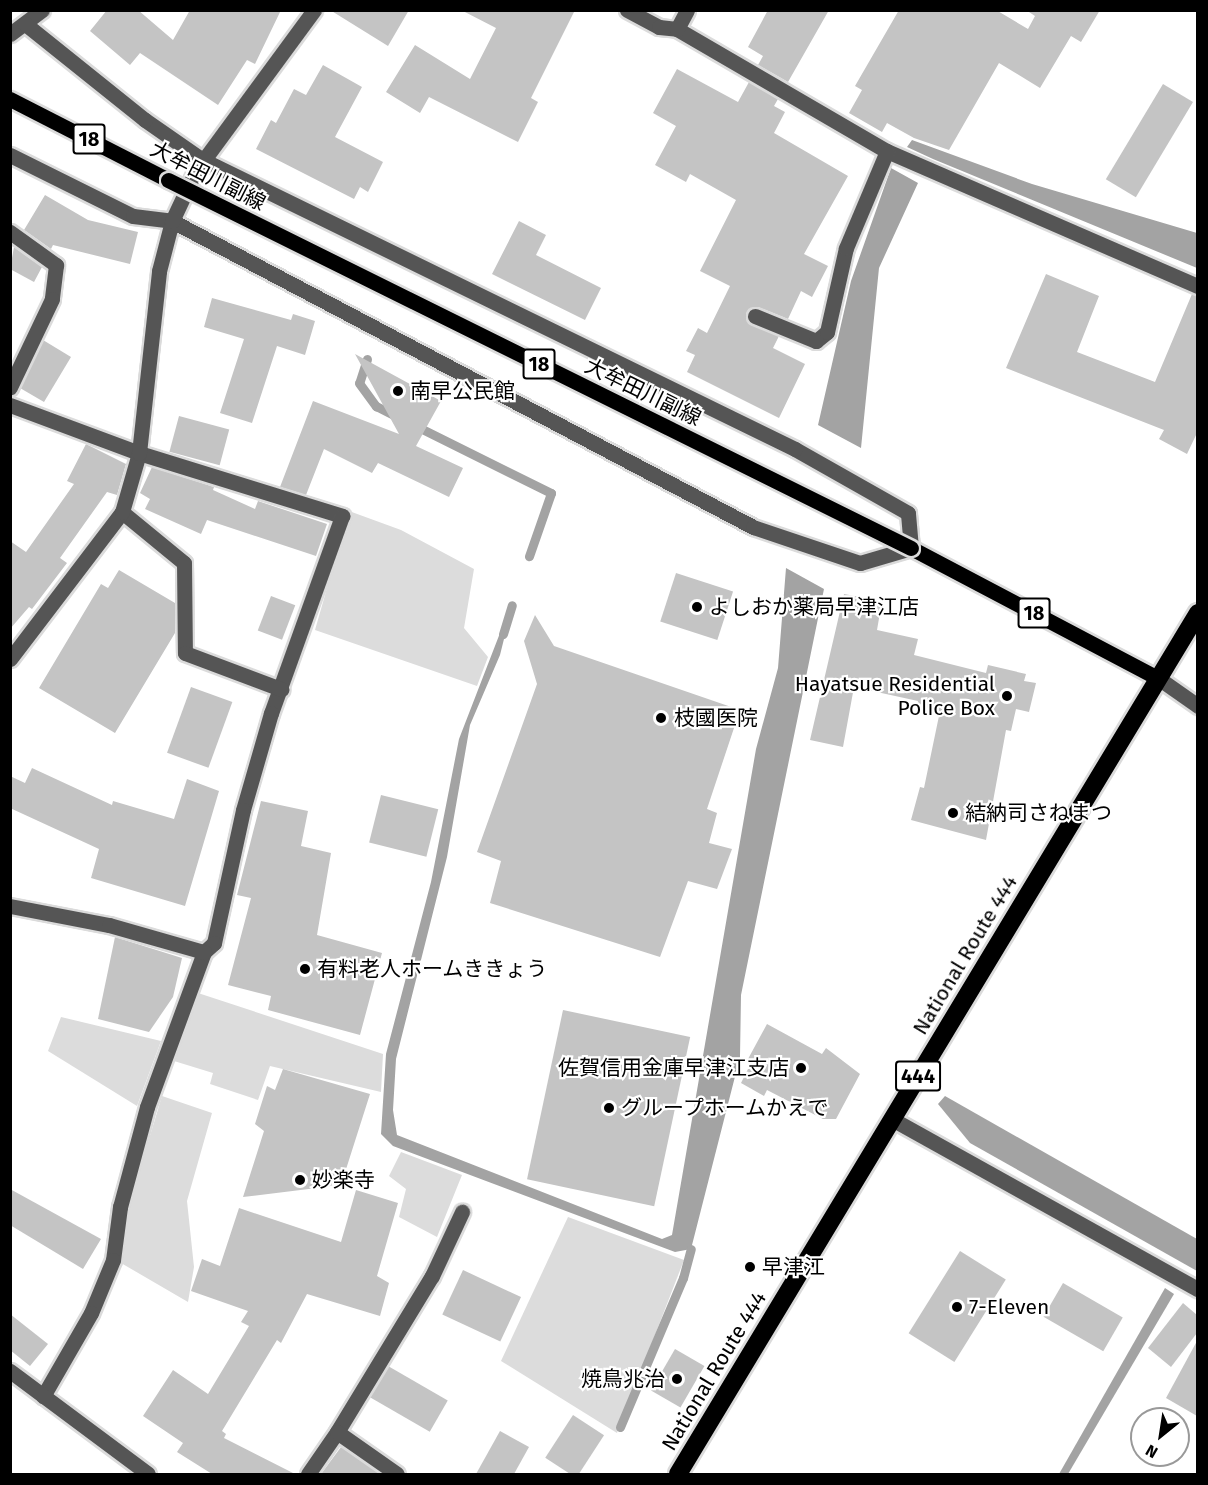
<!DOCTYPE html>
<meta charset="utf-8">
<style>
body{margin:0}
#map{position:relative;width:1208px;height:1485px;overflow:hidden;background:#fff;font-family:"Fira Sans","Noto Sans JP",sans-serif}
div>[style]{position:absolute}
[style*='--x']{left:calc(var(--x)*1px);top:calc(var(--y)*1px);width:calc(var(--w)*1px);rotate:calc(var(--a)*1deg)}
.green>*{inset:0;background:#dcdcdc}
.water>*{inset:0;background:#a3a3a3}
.stream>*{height:9px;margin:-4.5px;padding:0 4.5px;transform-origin:4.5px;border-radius:4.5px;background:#a3a3a3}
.building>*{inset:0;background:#c4c4c4;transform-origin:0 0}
.roads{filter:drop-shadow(2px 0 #dbdbdb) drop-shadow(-2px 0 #dbdbdb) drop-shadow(0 2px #dbdbdb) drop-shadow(0 -2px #dbdbdb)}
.minor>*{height:15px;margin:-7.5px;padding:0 7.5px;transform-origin:7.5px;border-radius:7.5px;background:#555}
.major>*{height:15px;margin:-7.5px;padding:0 7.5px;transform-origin:7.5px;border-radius:7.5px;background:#000}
.highway>*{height:18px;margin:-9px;padding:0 9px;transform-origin:9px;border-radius:9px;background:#000}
.bridges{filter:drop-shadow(2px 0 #dbdbdb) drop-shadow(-2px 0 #dbdbdb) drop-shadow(0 2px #dbdbdb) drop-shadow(0 -2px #dbdbdb)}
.major-bridge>*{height:15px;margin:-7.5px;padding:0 7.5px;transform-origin:7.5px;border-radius:7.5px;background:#000}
.dots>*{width:16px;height:16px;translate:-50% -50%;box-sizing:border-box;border:3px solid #fff;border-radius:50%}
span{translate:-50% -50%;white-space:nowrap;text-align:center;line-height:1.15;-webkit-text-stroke:4.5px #fff;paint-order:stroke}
.shield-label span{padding:2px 4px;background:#fff;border:2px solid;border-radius:4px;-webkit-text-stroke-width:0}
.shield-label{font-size:20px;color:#000;font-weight:700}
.street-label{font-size:21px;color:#000}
.poi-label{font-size:21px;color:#000}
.left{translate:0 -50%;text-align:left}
.right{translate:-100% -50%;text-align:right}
.frame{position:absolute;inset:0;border:12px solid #000;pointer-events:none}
.north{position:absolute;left:1130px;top:1407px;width:60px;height:60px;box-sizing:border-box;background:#fff;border:2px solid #999;border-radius:50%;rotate:210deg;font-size:16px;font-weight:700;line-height:24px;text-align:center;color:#000}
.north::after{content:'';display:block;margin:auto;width:21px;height:27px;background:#000;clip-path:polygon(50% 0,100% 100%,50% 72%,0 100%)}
</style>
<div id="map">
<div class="green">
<div style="clip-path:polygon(349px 511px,401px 530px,474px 569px,464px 628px,488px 657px,477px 686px,315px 630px)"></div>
<div style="clip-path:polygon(198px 993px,383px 1054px,381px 1092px,270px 1066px,258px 1100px,210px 1084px,213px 1073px,174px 1061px)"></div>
<div style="clip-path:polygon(61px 1017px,161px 1041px,137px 1106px,48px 1051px)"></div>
<div style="clip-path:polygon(162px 1096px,212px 1113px,187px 1201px,194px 1267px,188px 1302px,121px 1263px,129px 1205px)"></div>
<div style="clip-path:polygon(401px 1152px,462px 1175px,437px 1237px,399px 1217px,406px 1189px,389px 1176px)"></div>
<div style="clip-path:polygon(568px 1217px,684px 1260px,617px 1433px,501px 1361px)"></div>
</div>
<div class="water">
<div style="clip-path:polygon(912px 140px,1032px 184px,1197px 233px,1197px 268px,933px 159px,907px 147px)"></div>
<div style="clip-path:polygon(891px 168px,918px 183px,879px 268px,861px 448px,818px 425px,851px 281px)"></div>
<div style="clip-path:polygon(786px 568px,824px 589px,741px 995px,740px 1057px,691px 1249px,675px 1252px,393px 1146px,381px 1134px,386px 1054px,431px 882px,459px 739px,500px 633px,505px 635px,500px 655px,470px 725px,447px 857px,396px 1059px,393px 1110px,397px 1135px,662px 1239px,672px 1235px,756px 749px,778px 668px)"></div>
<div style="clip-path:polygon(945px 1096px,1197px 1239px,1197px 1271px,970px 1143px,938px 1104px)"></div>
<div style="clip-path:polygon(1165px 1288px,1174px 1294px,1068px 1474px,1059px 1474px)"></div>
</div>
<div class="stream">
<div style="--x:367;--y:359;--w:25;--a:108"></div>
<div style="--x:359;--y:383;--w:29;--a:54"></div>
<div style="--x:376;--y:406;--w:22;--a:27"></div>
<div style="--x:414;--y:425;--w:153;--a:26.4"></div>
<div style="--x:551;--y:493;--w:67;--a:109.2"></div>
<div style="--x:503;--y:634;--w:30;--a:-73"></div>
<div style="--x:620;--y:1427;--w:162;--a:-67.1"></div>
<div style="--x:683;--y:1278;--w:30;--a:-75"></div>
</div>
<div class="building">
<div style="clip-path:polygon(107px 10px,138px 10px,173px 40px,190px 10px,281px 10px,255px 64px,247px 60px,218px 105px,140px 53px,130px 65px,90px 31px)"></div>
<div style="clip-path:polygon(330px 10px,409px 10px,388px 46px)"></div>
<div style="clip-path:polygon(461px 10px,575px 10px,531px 98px,538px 102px,518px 142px,429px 97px,420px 113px,386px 92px,415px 45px,470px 79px,496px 28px)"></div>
<div style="clip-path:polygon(768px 10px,829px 10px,788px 82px,758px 65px,763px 56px,748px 47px)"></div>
<div style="clip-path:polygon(899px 10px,996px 10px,1028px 29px,1035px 16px,1026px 10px,1100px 10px,1081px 42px,1071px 36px,1040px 88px,999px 63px,949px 150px,914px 138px,887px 123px,882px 132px,849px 113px,862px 90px,855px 86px)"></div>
<div style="clip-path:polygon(323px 65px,362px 87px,335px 137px,383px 162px,368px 192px,360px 187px,354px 199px,256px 149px,271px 120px,276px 123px,294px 89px,306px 95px)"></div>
<div style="clip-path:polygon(677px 69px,738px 102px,749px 82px,778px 99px,774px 106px,785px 112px,774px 133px,848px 176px,804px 254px,828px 266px,812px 297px,801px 291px,788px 319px,758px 307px,746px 313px,751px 325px,779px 336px,773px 348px,805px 364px,779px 418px,687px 372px,695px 355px,686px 351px,698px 328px,707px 333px,730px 286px,700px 271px,736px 200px,690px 174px,686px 182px,655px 165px,676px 126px,653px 113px)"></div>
<div style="left:1163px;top:84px;width:35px;height:111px;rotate:31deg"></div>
<div style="clip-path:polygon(45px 195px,88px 220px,138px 232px,130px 264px,53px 245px,51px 249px,24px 230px)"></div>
<div style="clip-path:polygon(519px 221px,546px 235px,536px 255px,601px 288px,585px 320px,492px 274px)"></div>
<div style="clip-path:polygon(14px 247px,42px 267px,34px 282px,10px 269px)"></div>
<div style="clip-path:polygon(1046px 274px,1099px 296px,1077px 352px,1155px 382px,1192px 294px,1197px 296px,1197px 433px,1187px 454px,1159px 439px,1164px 430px,1006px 368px)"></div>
<div style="clip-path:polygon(212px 298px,291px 320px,293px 314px,315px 321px,305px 355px,277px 346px,252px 423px,220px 413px,244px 339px,204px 327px)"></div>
<div style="clip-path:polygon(43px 340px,71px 357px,44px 402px,20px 388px)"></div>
<div style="clip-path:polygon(355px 354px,441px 401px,416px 446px,463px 468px,449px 497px,378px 463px,372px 473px,324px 449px,306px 495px,280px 487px,313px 401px,399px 434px)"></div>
<div style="left:179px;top:416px;width:52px;height:37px;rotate:15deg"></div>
<div style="clip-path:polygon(86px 444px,126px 464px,117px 495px,107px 492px,102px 499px,60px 558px,67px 563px,32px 609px,29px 607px,10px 629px,10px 541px,26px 552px,74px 484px,67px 481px)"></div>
<div style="clip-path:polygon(152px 467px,214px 487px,213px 490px,255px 509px,258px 501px,327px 524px,316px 556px,207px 520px,201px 534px,145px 509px,150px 499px,140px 493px)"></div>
<div style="clip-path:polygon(119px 570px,175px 603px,175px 633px,115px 733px,39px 688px,101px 584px,108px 588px)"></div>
<div style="left:676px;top:573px;width:60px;height:51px;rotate:18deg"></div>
<div style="clip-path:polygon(844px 594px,882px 601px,877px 630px,918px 639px,914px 655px,986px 673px,988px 665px,1026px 674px,1024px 681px,1036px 683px,1029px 712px,1016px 709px,1011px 731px,1006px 730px,986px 840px,911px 820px,920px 787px,924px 788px,940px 711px,917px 705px,918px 701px,854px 687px,843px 747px,810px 740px)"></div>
<div style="left:271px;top:596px;width:26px;height:37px;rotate:21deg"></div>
<div style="clip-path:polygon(535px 615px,554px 646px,740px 710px,707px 809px,717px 813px,709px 843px,732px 849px,717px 889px,688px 881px,660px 957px,490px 903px,501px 861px,477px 852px,537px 684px,524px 641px)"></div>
<div style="left:191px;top:687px;width:44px;height:70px;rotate:20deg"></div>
<div style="clip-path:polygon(32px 768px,112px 805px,113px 801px,174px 819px,187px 779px,219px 791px,185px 906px,91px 878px,99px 849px,10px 808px,10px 776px,25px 783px)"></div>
<div style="left:381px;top:795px;width:59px;height:49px;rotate:14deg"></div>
<div style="clip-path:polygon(261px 801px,308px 811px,301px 846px,331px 853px,317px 935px,382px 953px,360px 1035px,268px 1010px,271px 996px,228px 985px,251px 898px,237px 895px)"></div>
<div style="clip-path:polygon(115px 937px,182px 958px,173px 997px,149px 1032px,98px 1019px)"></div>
<div style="left:563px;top:1010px;width:130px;height:173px;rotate:12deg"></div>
<div style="clip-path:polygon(767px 1024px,822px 1054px,826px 1048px,860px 1074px,836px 1119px,823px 1119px,767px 1090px,764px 1096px,741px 1083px,752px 1061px,748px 1059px)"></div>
<div style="clip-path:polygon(283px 1069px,370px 1094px,341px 1185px,243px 1197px,264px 1131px,255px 1124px,267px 1086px,275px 1090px)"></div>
<div style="clip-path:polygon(10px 1189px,101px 1239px,83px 1269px,10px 1225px)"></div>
<div style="clip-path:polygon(356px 1190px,398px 1203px,377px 1276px,389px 1283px,380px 1316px,307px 1294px,281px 1343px,277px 1340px,222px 1431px,226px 1434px,224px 1438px,295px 1474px,212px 1474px,177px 1452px,183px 1443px,143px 1416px,173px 1370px,208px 1394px,249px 1326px,241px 1322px,248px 1311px,191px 1291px,202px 1259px,220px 1266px,239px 1208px,341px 1242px)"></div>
<div style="left:960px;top:1251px;width:54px;height:97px;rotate:32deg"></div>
<div style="left:463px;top:1270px;width:64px;height:49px;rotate:25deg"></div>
<div style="left:1063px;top:1283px;width:69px;height:39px;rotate:30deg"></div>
<div style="clip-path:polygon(1183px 1303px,1197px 1315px,1197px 1333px,1171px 1367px,1148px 1348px)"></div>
<div style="clip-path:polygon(10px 1314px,48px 1344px,30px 1366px,10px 1350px)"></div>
<div style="clip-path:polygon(1197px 1341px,1197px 1416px,1166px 1398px)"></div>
<div style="left:675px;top:1349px;width:34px;height:48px;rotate:30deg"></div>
<div style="left:388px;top:1366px;width:69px;height:36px;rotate:30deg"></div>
<div style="left:573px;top:1415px;width:37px;height:51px;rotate:33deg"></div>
<div style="clip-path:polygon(500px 1431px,529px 1447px,514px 1474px,476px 1474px)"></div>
<div style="clip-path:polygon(341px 1447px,381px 1474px,321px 1474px)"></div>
</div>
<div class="roads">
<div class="minor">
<div style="--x:627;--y:10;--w:36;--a:28"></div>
<div style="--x:659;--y:27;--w:18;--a:6"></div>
<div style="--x:677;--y:29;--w:243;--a:30.2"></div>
<div style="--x:887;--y:151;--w:339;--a:23.5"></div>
<div style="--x:677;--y:29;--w:21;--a:-62"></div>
<div style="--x:10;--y:34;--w:40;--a:-37"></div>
<div style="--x:10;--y:155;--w:137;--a:26.4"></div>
<div style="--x:133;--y:216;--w:39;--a:7"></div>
<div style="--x:172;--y:221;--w:657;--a:27.77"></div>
<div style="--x:753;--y:527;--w:113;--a:18.6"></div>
<div style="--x:860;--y:563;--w:53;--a:-16.4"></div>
<div style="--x:911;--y:548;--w:35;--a:-95"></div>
<div style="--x:908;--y:513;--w:130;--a:-150.5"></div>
<div style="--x:795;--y:449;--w:661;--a:-153.98"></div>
<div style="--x:201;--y:159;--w:68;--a:-145.1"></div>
<div style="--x:145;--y:120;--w:154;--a:-141.3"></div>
<div style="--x:10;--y:232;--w:57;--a:35.7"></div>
<div style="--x:56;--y:265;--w:34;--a:97"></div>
<div style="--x:52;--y:299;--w:98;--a:115.5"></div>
<div style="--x:755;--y:316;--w:66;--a:22.3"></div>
<div style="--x:816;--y:341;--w:14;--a:-39"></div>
<div style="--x:827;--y:332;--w:86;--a:-77.3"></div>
<div style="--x:846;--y:248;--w:105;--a:-67.1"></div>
<div style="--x:10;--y:405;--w:138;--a:20.4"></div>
<div style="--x:139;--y:453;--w:213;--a:17.2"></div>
<div style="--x:342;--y:516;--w:209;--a:109.8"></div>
<div style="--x:271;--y:713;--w:101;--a:106.1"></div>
<div style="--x:243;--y:810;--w:136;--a:102.3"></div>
<div style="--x:214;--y:943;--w:13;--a:138"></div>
<div style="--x:204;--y:952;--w:165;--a:110.2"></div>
<div style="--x:147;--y:1107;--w:104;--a:105.1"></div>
<div style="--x:120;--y:1207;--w:53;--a:97.5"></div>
<div style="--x:113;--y:1260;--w:57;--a:112.5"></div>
<div style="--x:91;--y:1313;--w:96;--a:120"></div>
<div style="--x:122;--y:512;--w:80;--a:39.4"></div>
<div style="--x:184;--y:563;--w:90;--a:89.4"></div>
<div style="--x:185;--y:653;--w:103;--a:20.6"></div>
<div style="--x:10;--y:659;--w:185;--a:-52.7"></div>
<div style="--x:122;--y:512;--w:61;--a:-73.9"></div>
<div style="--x:139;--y:453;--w:183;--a:-83.7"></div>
<div style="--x:159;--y:271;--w:52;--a:-75.4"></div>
<div style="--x:172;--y:221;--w:54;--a:-64.9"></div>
<div style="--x:195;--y:172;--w:201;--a:-53.7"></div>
<div style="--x:1158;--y:678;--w:49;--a:35"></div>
<div style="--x:10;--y:906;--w:101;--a:10.9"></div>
<div style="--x:109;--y:925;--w:99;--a:15.9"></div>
<div style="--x:892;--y:1119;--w:350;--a:29.1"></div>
<div style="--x:10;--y:1371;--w:172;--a:36.7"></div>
<div style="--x:337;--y:1432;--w:183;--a:-58.7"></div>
<div style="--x:432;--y:1276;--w:71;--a:-64.9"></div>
<div style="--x:308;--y:1474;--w:51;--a:-55.4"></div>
<div style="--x:337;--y:1432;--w:73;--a:35"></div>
</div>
<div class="major">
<div style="--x:10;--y:99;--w:178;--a:27.1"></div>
<div style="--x:911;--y:548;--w:279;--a:27.8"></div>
</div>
<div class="highway">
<div style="--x:678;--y:1474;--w:1006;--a:-58.87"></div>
</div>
</div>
<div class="bridges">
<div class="major-bridge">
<div style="--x:168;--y:180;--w:829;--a:26.35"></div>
</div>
</div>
<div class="dots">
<div style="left:398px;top:391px;background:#000"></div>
<div style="left:697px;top:607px;background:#000"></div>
<div style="left:1007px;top:696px;background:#000"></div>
<div style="left:661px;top:718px;background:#000"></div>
<div style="left:953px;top:813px;background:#000"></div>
<div style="left:305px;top:969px;background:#000"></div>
<div style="left:801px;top:1068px;background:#000"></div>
<div style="left:609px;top:1108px;background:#000"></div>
<div style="left:300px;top:1180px;background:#000"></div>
<div style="left:750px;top:1267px;background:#000"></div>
<div style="left:957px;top:1307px;background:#000"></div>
<div style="left:677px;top:1379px;background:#000"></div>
</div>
<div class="shield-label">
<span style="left:89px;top:139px">18</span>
<span style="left:539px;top:364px">18</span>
<span style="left:1034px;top:613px">18</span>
<span style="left:918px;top:1076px">444</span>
</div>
<div class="street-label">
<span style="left:208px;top:176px;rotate:27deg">大牟田川副線</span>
<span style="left:643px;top:392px;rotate:26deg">大牟田川副線</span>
<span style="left:965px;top:955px;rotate:-59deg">National Route 444</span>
<span style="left:714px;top:1371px;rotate:-59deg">National Route 444</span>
</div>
<div class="poi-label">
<span class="left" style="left:410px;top:391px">南早公民館</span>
<span class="left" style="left:709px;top:607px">よしおか薬局早津江店</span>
<span class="right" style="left:995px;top:696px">Hayatsue Residential<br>Police Box</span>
<span class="left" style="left:674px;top:718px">枝國医院</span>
<span class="left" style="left:965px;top:813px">結納司さねまつ</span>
<span class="left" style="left:317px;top:969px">有料老人ホームききょう</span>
<span class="right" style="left:789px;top:1068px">佐賀信用金庫早津江支店</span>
<span class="left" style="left:621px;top:1108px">グループホームかえで</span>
<span class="left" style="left:312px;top:1180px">妙楽寺</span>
<span class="left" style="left:762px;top:1267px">早津江</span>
<span class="left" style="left:969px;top:1307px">7-Eleven</span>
<span class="right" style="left:665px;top:1379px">焼鳥兆治</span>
</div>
<div class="frame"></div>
<div class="north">N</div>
</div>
